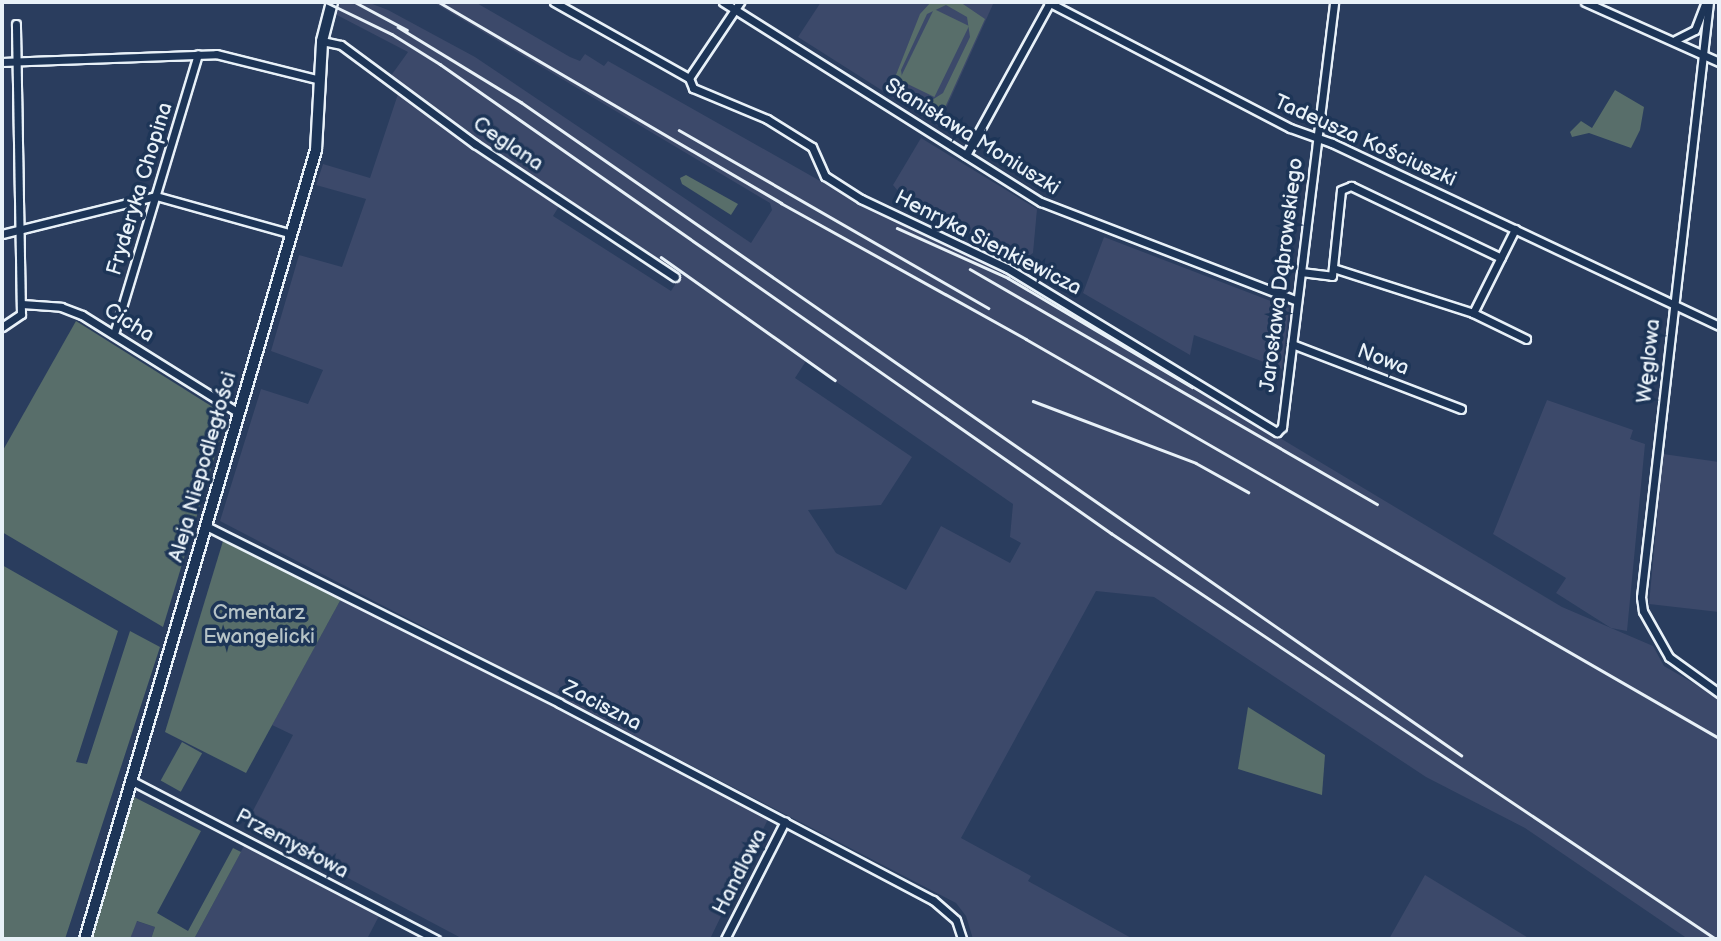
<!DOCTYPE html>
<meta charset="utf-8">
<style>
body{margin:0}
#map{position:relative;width:1721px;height:941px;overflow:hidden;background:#2a3d5e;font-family:"Balsamiq Sans",sans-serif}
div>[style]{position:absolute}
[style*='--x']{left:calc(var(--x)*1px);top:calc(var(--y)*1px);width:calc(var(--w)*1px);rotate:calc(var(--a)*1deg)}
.built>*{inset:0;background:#3c496a}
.green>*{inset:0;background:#586e6a;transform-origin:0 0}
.roads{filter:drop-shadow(2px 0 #e8f1f8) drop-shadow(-2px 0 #e8f1f8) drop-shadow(0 2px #e8f1f8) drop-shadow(0 -2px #e8f1f8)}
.minor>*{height:7px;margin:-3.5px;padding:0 3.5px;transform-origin:3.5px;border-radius:3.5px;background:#1d3557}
.secondary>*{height:10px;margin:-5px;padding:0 5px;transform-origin:5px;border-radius:5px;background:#1d3557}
.rail>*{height:2.5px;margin:-1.25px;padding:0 1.25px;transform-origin:1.25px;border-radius:1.25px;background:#e8f1f8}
span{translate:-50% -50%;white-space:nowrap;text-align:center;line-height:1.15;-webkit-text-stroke:7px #1d3557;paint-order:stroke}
.street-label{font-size:21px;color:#e8f1f8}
.park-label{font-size:21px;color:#b6c3c6}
.frame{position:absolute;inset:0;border:4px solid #e8f1f8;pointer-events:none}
</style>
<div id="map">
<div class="built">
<div style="clip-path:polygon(evenodd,340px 2px,367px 2px,388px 10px,475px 57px,751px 243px,772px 210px,770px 203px,433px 2px,475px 2px,570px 57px,580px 61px,585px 54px,604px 66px,608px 61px,859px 203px,1001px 271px,1562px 607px,1653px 646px,1664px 666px,1719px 698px,1719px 939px,1688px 939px,1525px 828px,1426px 777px,1154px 597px,1096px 591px,961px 838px,1031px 876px,1028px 881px,1133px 939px,973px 939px,966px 916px,956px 903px,220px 521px,261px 389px,308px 404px,323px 370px,271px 351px,299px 255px,342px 267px,366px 199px,316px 185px,323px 164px,370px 178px,398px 94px,385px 84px,408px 52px,335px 14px,340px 2px,564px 198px,682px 274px,671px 291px,553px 216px,564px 198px,340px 2px,806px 361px,1013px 504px,1010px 537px,1021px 543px,1010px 563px,941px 526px,906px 590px,836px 553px,808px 510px,881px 505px,912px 457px,795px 378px,806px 361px)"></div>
<div style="clip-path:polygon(821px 2px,994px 2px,938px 126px,798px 37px)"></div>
<div style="clip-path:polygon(921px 138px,1037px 209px,1033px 253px,1023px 260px,908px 203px,893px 185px)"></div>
<div style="clip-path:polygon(1104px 237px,1289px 308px,1282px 369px,1194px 335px,1190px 355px,1083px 293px)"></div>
<div style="clip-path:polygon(1547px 400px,1633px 430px,1630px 439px,1645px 444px,1627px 631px,1611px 628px,1556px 593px,1566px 578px,1493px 534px)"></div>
<div style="clip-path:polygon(1663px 454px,1719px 462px,1719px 612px,1649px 604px)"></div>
<div style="clip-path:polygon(341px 599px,769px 817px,710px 939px,463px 939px,246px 824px,293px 735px,272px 725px)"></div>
<div style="clip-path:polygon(245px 844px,379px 916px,367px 939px,194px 939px)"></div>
<div style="clip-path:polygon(1425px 875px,1530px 939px,1389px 939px)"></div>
<div style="clip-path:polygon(136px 921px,155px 927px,151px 939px,130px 939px)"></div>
</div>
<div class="green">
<div style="clip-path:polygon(evenodd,931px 2px,960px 2px,985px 19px,942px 114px,908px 103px,894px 80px,920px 14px,931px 2px,946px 5px,967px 17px,970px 37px,943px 93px,932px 100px,918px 100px,904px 90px,901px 70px,927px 14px,946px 5px)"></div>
<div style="left:934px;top:9px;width:39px;height:79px;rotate:26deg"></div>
<div style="clip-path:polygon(1615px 90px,1644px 107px,1640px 130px,1631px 148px,1589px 133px,1572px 137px,1570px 132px,1581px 121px,1592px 128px)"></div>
<div style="clip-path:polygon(686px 175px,738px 204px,731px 215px,682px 184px,680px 178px)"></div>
<div style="clip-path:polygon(76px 321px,227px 416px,163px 627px,2px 532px,2px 452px)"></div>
<div style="clip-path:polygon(223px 541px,341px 599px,246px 773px,165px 732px)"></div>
<div style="clip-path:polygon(2px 565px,118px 631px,76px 762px,87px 764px,130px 631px,160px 647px,65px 939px,2px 939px)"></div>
<div style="clip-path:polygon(1248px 707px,1325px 755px,1322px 795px,1238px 769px)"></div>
<div style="left:182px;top:742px;width:23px;height:44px;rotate:29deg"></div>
<div style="clip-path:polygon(134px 797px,201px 831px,157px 913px,188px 931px,233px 848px,241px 852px,194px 939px,151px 939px,155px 927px,137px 921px,130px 939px,92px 939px)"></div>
</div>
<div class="roads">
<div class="minor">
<div style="--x:554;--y:2;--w:155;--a:29.4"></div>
<div style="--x:689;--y:78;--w:92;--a:-56.1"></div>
<div style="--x:723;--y:2;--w:376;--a:32.2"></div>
<div style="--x:1041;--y:202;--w:274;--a:21.1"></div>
<div style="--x:1048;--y:2;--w:273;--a:27.5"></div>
<div style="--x:1290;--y:128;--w:45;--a:19.7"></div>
<div style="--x:1332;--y:143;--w:428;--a:25.3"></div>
<div style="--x:1585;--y:2;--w:147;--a:24.1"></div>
<div style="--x:1709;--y:2;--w:599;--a:96.52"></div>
<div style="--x:1641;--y:597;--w:14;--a:82"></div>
<div style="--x:1643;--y:611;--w:53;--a:60.5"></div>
<div style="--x:1669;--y:657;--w:62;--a:35.8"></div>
<div style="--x:1675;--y:40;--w:22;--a:-27"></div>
<div style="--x:1695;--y:30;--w:30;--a:-69"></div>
<div style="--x:322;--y:41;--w:19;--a:12"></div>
<div style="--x:341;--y:45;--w:167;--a:36.5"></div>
<div style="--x:475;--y:144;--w:240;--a:33.6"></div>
<div style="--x:2;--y:62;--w:214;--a:-2.1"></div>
<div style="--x:216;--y:54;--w:107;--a:14"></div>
<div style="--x:689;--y:78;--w:11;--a:68"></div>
<div style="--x:693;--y:88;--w:80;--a:22.7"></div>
<div style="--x:767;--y:119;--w:53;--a:31.9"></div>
<div style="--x:812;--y:147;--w:32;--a:66"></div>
<div style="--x:825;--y:176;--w:43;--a:32.6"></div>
<div style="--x:861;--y:199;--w:161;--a:25.3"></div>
<div style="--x:1007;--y:268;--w:316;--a:31.3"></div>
<div style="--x:1277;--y:432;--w:7;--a:-45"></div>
<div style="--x:1282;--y:427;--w:428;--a:-83"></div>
<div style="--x:966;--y:155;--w:175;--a:-61.2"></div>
<div style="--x:2;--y:234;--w:159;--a:-13.9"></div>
<div style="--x:156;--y:196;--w:141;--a:15.6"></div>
<div style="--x:1333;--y:268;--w:147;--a:17.8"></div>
<div style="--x:1473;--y:313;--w:59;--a:26.1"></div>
<div style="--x:1301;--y:272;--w:31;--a:7"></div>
<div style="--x:1332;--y:276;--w:86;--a:-84"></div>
<div style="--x:1341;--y:190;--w:11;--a:-22"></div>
<div style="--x:1351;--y:186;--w:166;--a:25.6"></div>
<div style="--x:22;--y:304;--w:39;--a:4"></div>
<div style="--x:61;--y:307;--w:22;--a:21"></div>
<div style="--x:82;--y:315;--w:185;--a:32"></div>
<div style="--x:1473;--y:313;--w:94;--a:-63.4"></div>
<div style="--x:2;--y:327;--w:23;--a:-34"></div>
<div style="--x:21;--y:314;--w:290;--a:-91"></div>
<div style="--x:114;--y:334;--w:292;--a:-73.3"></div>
<div style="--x:1292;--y:344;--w:181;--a:21"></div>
<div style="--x:206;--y:526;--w:395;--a:26.6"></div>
<div style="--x:559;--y:703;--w:423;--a:27.8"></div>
<div style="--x:933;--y:900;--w:30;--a:41"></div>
<div style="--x:956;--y:920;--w:20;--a:72"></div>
<div style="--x:132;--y:781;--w:343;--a:27.5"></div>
<div style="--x:725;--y:939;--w:132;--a:-63"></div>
</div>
<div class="secondary">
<div style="--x:85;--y:939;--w:822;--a:-73.68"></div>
<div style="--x:316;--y:150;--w:109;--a:-86.8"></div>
<div style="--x:322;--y:41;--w:40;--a:-75.6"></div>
</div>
</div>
<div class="rail">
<div style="--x:326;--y:2;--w:73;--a:25.9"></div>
<div style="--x:392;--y:34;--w:57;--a:32"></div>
<div style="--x:440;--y:64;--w:819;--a:34.95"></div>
<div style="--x:1111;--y:533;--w:729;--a:33.86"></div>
<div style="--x:355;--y:2;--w:59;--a:28.3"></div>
<div style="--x:439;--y:2;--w:397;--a:30.4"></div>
<div style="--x:781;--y:203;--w:280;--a:29"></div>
<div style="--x:1026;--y:339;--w:800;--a:29.93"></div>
<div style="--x:398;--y:27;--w:144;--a:31.4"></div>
<div style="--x:521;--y:102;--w:1145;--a:34.79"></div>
<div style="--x:679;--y:130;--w:357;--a:29.9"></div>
<div style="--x:897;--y:228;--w:122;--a:24.2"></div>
<div style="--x:1008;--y:278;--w:214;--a:30.6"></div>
<div style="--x:661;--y:257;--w:213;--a:35.3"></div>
<div style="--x:970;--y:269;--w:470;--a:30"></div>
<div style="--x:1033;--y:401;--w:174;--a:20.8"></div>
<div style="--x:1196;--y:463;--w:60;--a:29.1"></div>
</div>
<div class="street-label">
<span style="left:972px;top:137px;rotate:32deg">Stanisława Moniuszki</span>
<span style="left:1365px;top:141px;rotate:24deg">Tadeusza Kościuszki</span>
<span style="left:508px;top:144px;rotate:34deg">Ceglana</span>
<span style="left:140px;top:189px;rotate:-73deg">Fryderyka Chopina</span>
<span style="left:988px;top:243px;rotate:27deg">Henryka Sienkiewicza</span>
<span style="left:1282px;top:275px;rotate:-83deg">Jarosława Dąbrowskiego</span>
<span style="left:129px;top:323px;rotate:32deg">Cicha</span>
<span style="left:1383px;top:360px;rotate:21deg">Nowa</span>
<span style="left:1649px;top:361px;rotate:-84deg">Węglowa</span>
<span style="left:203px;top:467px;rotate:-74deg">Aleja Niepodległości</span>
<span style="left:602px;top:706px;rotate:27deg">Zaciszna</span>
<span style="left:292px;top:844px;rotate:28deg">Przemysłowa</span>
<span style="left:740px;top:872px;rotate:-63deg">Handlowa</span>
</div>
<div class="park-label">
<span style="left:259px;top:625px">Cmentarz<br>Ewangelicki</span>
</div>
<div class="frame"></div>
</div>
